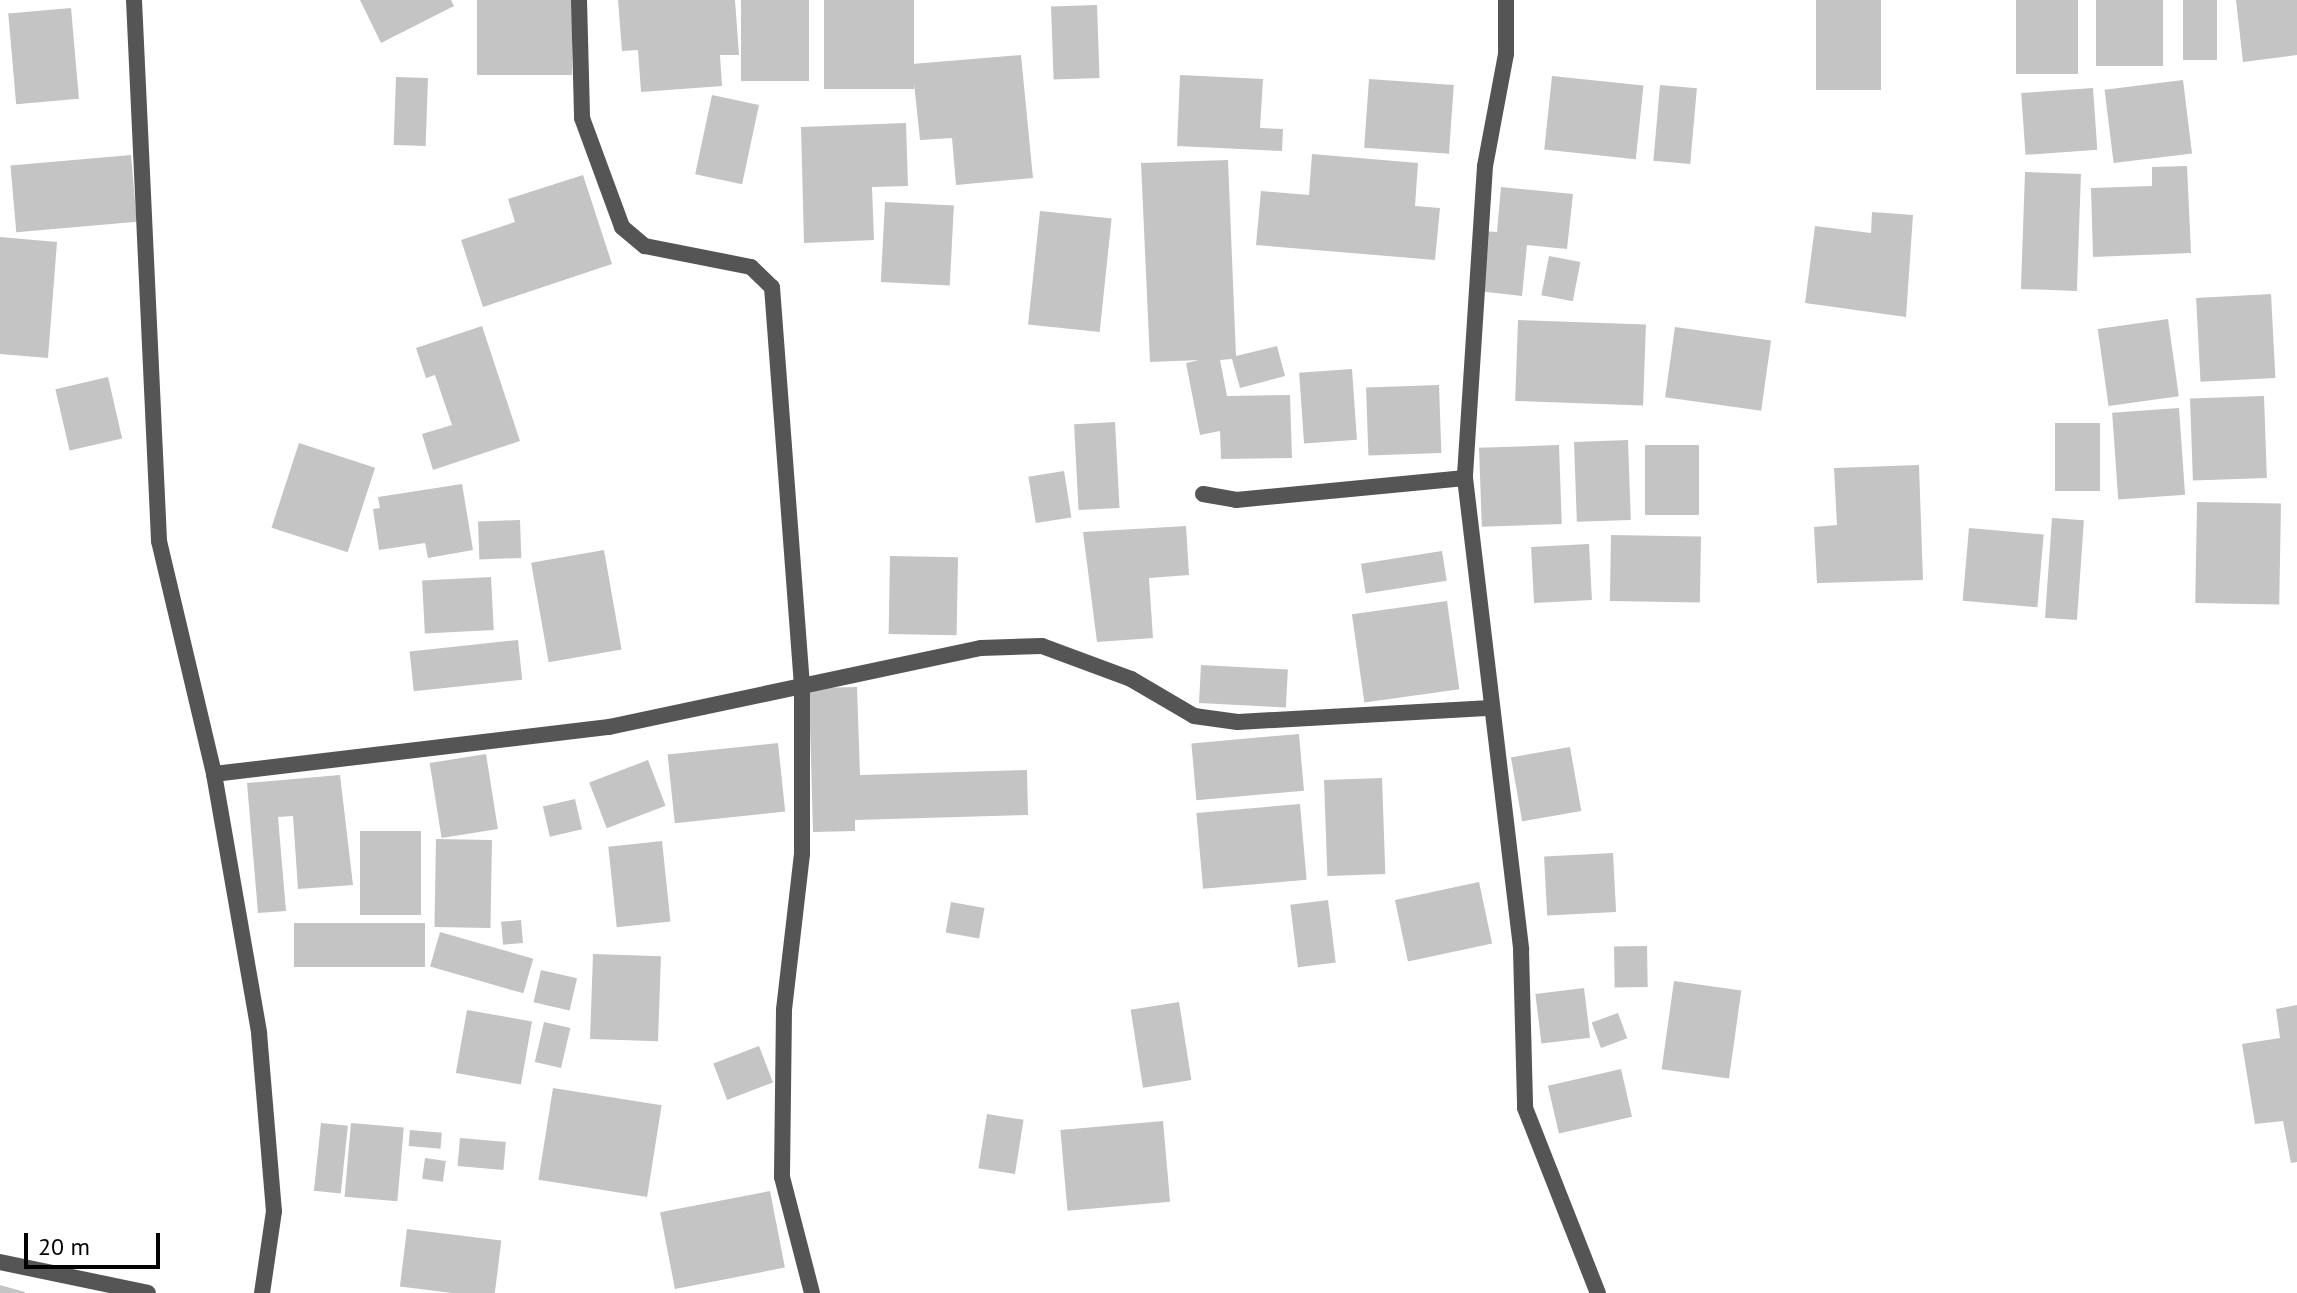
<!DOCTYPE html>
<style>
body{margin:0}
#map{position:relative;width:2297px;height:1293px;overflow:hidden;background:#fff;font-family:"PT Sans",sans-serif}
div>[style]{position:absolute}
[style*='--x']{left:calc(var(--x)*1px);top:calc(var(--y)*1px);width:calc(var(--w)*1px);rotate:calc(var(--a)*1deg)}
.building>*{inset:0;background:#c4c4c4;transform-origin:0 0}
.minor>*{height:16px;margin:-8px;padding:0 8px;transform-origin:8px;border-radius:8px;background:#555}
span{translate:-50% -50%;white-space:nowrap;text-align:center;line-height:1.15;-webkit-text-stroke:6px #fff;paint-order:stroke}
.scale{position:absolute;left:24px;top:1233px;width:136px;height:36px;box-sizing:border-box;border:4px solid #000;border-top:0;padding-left:10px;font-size:24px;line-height:28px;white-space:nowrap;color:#000;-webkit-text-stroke:6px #fff;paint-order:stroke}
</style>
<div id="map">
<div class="building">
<div style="clip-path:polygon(360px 0,451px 0,454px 6px,381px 43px)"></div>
<div style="left:477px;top:0;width:95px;height:75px"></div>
<div style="clip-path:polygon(618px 0,735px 0,739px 55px,720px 55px,722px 86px,641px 92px,638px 50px,622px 51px)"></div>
<div style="left:741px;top:0;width:68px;height:81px"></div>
<div style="left:824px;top:0;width:90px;height:89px"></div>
<div style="left:1816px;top:0;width:65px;height:90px"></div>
<div style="left:2016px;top:0;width:62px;height:74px"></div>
<div style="left:2096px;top:0;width:67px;height:66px"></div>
<div style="left:2183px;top:0;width:34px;height:60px"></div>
<div style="clip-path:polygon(2236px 0,2297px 0,2297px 55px,2243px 62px)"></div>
<div style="left:1097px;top:5px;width:73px;height:46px;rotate:88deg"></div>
<div style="left:71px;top:8px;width:91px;height:63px;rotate:85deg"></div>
<div style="clip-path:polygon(1021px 55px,1033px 178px,956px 185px,952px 138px,920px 140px,912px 64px)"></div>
<div style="clip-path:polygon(1180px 75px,1263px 79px,1260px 128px,1283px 129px,1282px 151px,1177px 146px)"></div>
<div style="left:1552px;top:76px;width:92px;height:74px;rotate:6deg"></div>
<div style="left:396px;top:77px;width:32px;height:68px;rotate:2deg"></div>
<div style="left:1369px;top:79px;width:85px;height:69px;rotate:4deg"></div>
<div style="left:2183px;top:80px;width:74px;height:79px;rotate:83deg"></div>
<div style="left:1660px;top:85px;width:37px;height:76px;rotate:5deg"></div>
<div style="left:2093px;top:88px;width:62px;height:72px;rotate:86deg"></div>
<div style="left:712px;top:95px;width:48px;height:81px;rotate:12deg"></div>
<div style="clip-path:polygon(906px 123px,908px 186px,872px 187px,874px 240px,804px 243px,801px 127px)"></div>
<div style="clip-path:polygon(1312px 154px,1418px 163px,1415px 206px,1440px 208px,1435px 260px,1256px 245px,1261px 191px,1309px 195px)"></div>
<div style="left:131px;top:155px;width:67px;height:121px;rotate:85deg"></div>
<div style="clip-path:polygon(1228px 160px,1236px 356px,1277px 346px,1285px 376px,1240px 388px,1232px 359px,1220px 360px,1227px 396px,1290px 395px,1292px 458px,1221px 459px,1220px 431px,1200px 435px,1186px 363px,1199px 360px,1150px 362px,1141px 163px)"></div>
<div style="clip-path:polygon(2187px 166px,2191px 253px,2093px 257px,2091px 188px,2152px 186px,2152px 167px)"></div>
<div style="left:2025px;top:172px;width:56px;height:117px;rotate:2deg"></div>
<div style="clip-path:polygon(583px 175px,612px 264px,483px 307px,461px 240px,515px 222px,508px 199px)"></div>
<div style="clip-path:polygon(1501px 187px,1573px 194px,1567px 249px,1527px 245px,1522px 296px,1478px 291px,1484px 231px,1497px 232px)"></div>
<div style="left:885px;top:202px;width:69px;height:80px;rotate:3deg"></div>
<div style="left:1040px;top:211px;width:72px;height:114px;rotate:6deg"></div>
<div style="clip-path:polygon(1872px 212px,1913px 215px,1906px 317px,1805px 303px,1815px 226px,1871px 233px)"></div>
<div style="clip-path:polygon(0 237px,57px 242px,48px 358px,0 354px)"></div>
<div style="left:1549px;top:256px;width:32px;height:40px;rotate:11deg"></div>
<div style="left:2271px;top:294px;width:84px;height:75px;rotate:87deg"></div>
<div style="left:2168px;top:319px;width:78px;height:71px;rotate:82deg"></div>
<div style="left:1518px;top:320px;width:128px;height:81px;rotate:2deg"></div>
<div style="clip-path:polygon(482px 326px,520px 441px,433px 470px,422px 434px,452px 425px,435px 375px,426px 378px,416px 348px)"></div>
<div style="left:1675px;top:327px;width:97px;height:71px;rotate:8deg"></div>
<div style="left:1352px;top:369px;width:71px;height:53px;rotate:86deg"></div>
<div style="left:108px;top:377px;width:63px;height:54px;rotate:77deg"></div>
<div style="left:1439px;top:385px;width:68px;height:73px;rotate:88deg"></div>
<div style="left:2264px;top:396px;width:82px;height:74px;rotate:88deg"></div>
<div style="left:2179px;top:408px;width:87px;height:67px;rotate:86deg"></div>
<div style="left:1115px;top:422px;width:86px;height:41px;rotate:87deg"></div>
<div style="left:2055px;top:423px;width:45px;height:68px"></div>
<div style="left:1628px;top:440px;width:80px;height:54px;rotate:88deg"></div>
<div style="left:299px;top:443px;width:80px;height:89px;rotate:18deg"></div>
<div style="left:1559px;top:445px;width:79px;height:80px;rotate:88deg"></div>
<div style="left:1645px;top:445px;width:54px;height:70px"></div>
<div style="clip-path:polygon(1919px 465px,1923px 580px,1817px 583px,1814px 527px,1837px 525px,1834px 468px)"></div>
<div style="left:1064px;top:471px;width:47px;height:36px;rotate:81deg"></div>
<div style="clip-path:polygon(462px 484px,473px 550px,428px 558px,425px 543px,379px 550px,373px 509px,380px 508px,378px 497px)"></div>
<div style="left:2197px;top:502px;width:84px;height:101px;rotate:1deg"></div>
<div style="left:2052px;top:518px;width:32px;height:100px;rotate:4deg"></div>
<div style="left:520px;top:520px;width:38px;height:42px;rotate:88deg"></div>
<div style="clip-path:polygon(1186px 526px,1189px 575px,1149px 578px,1153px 638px,1097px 642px,1083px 532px)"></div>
<div style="left:1969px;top:528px;width:75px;height:73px;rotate:5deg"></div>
<div style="left:1611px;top:535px;width:90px;height:66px;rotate:1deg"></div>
<div style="left:1589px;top:544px;width:56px;height:58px;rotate:87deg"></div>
<div style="left:604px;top:550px;width:101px;height:74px;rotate:80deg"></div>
<div style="left:1442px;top:551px;width:30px;height:82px;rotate:81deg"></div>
<div style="left:890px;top:556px;width:68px;height:78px;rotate:1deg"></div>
<div style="left:491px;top:577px;width:53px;height:69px;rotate:87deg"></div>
<div style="left:1447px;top:601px;width:89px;height:96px;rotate:82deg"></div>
<div style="left:518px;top:640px;width:40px;height:109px;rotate:84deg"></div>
<div style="left:1201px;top:665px;width:87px;height:38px;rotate:3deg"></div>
<div style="clip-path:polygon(857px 687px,860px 775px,1027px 770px,1028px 815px,855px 820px,855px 831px,813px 832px,809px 688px)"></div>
<div style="left:1299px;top:734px;width:57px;height:108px;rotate:85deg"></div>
<div style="left:778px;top:743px;width:69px;height:111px;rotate:84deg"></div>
<div style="left:1570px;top:747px;width:65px;height:60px;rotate:80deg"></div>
<div style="left:486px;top:754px;width:76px;height:57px;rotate:81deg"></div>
<div style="left:648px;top:760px;width:49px;height:63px;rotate:69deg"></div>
<div style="clip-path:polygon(340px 775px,353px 885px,298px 889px,293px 816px,278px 817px,286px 911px,258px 913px,247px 783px)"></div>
<div style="left:1382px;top:778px;width:96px;height:58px;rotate:88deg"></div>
<div style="left:575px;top:799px;width:31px;height:33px;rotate:77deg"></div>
<div style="left:1300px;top:804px;width:76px;height:104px;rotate:85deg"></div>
<div style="left:360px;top:831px;width:61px;height:84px"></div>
<div style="left:436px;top:839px;width:56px;height:88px;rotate:1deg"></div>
<div style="left:662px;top:841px;width:81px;height:54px;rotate:84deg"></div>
<div style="left:1613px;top:853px;width:59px;height:69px;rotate:87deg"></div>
<div style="left:1479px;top:882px;width:63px;height:86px;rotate:78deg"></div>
<div style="left:1328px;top:900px;width:63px;height:38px;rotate:83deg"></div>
<div style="left:951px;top:902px;width:34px;height:31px;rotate:10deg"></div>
<div style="left:521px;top:920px;width:23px;height:20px;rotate:85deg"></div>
<div style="left:294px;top:923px;width:131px;height:44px"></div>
<div style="left:440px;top:932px;width:97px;height:36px;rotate:16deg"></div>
<div style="left:1647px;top:946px;width:41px;height:33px;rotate:89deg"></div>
<div style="left:593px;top:954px;width:68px;height:85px;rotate:2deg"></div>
<div style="left:541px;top:970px;width:37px;height:33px;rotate:13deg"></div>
<div style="left:1674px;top:981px;width:68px;height:89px;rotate:8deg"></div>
<div style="left:1584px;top:988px;width:50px;height:49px;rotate:83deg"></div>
<div style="left:1179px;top:1002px;width:79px;height:49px;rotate:81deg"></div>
<div style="clip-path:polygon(2297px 1005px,2297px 1162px,2291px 1163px,2283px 1121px,2255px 1124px,2242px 1044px,2280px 1038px,2276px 1009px)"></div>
<div style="left:467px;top:1010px;width:66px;height:64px;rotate:10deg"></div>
<div style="left:1618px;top:1013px;width:27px;height:28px;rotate:70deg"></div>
<div style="left:544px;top:1022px;width:27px;height:41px;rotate:13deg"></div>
<div style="left:759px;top:1046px;width:39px;height:49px;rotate:69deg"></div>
<div style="left:1621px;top:1069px;width:49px;height:75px;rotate:77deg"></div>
<div style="left:553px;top:1088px;width:110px;height:93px;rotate:9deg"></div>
<div style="left:987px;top:1114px;width:37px;height:55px;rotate:9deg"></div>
<div style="left:1163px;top:1121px;width:81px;height:103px;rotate:85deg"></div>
<div style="left:321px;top:1123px;width:27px;height:68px;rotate:6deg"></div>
<div style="left:351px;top:1123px;width:53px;height:74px;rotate:5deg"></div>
<div style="left:410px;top:1130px;width:32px;height:16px;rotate:5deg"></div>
<div style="left:460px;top:1138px;width:46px;height:28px;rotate:5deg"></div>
<div style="left:425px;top:1158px;width:21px;height:21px;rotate:8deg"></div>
<div style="left:770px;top:1191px;width:78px;height:112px;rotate:79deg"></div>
<div style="left:407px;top:1229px;width:95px;height:58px;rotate:7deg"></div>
<div style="clip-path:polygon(0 1285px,25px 1292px,25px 1293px,0 1293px)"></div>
</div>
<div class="minor">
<div style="--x:134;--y:0;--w:542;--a:87.35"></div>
<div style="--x:159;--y:541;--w:239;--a:76.7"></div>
<div style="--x:214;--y:774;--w:263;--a:80.1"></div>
<div style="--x:259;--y:1033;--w:179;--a:85.2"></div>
<div style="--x:274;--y:1211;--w:83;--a:98.3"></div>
<div style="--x:579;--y:0;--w:118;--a:88.5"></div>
<div style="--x:582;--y:118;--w:116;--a:69.8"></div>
<div style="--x:622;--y:227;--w:30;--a:40"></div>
<div style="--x:645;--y:246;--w:108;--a:11.2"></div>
<div style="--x:751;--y:267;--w:29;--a:44"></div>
<div style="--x:772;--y:287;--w:396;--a:85.7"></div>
<div style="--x:802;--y:682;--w:172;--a:90"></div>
<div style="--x:802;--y:854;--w:157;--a:96.6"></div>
<div style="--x:784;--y:1010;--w:167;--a:90.7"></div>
<div style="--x:782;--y:1177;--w:120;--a:75.5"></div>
<div style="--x:1506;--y:0;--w:54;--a:90"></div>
<div style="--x:1506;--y:54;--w:114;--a:100.6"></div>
<div style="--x:1485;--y:166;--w:313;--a:93.7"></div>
<div style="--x:1465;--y:478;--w:475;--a:83.2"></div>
<div style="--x:1521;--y:950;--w:158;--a:88.5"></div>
<div style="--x:1525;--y:1108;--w:199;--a:68.5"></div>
<div style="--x:1203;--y:494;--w:34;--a:10"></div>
<div style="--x:1236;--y:500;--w:230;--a:-5.5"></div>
<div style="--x:214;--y:774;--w:398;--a:-6.8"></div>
<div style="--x:609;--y:727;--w:380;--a:-12"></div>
<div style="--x:981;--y:648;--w:61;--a:-1.9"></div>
<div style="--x:1042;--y:646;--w:95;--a:20.3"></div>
<div style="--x:1131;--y:679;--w:73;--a:30.4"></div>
<div style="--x:1194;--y:716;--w:44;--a:7.8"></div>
<div style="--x:1238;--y:722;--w:253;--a:-3.2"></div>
<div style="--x:0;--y:1262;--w:151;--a:11.8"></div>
</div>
<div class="scale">20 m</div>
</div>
